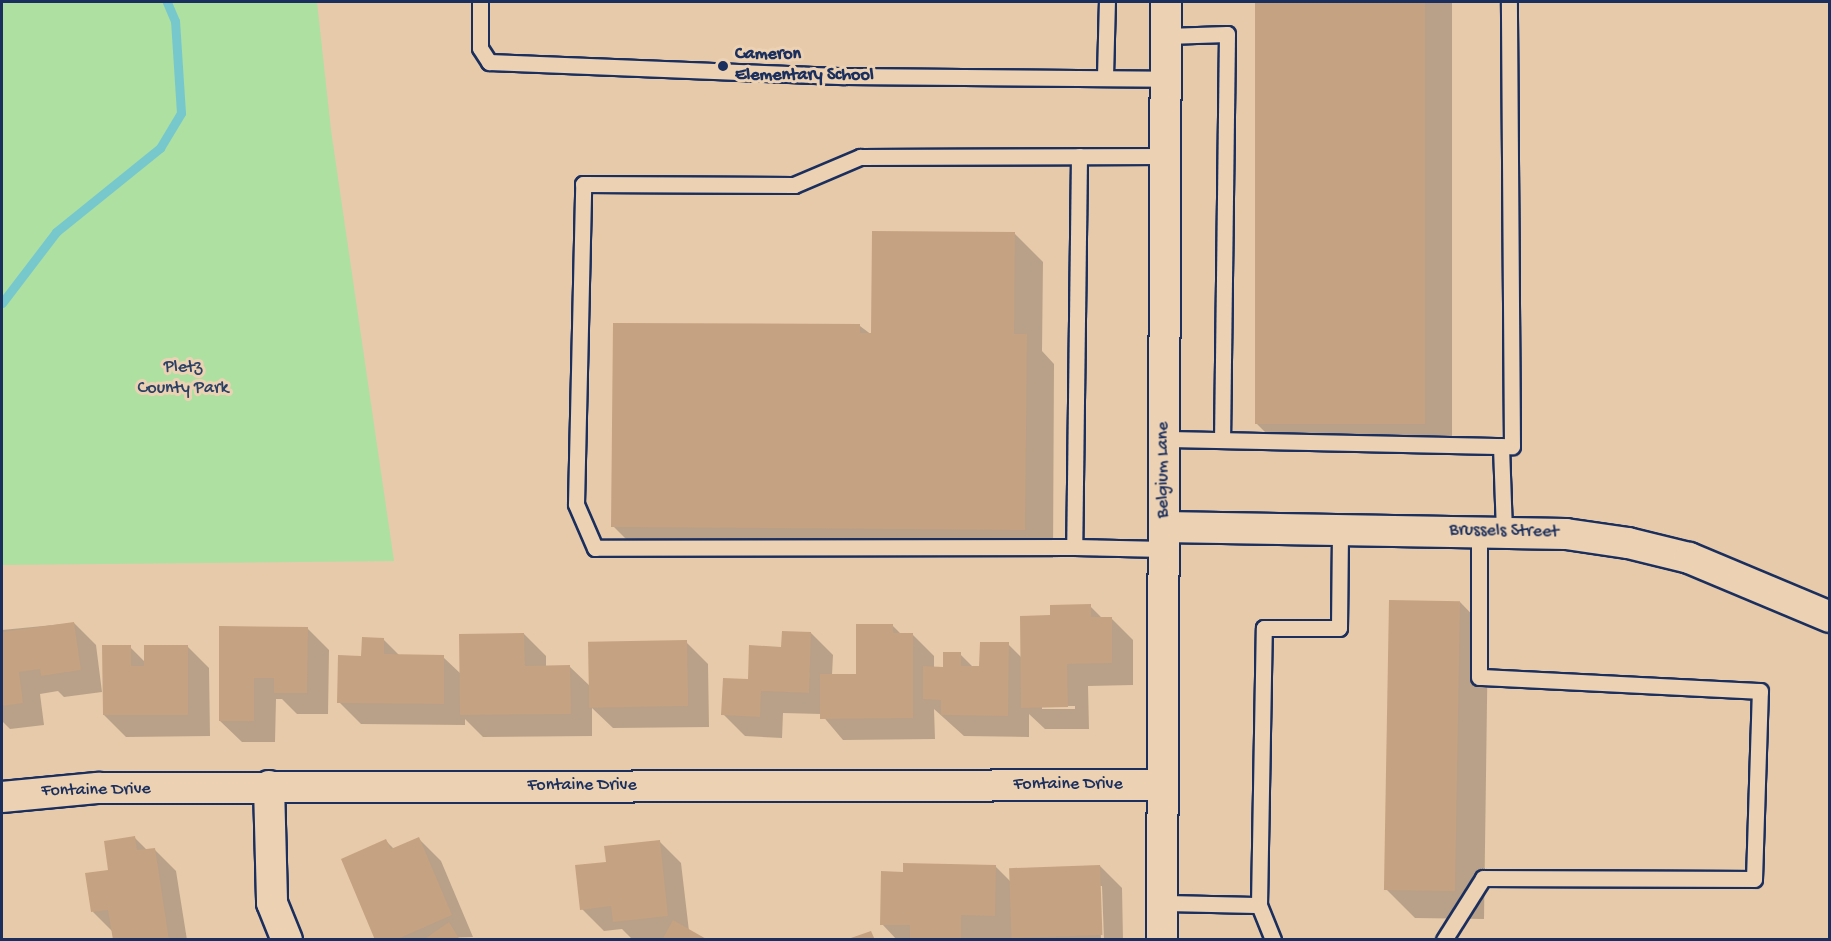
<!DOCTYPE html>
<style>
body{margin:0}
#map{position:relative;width:1831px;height:941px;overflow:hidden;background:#e7caaa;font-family:"Gochi Hand",sans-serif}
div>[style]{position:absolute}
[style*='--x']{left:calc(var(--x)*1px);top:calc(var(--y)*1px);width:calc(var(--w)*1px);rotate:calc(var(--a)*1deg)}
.green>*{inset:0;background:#aee0a1}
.shadow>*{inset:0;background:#0003}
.stream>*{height:9px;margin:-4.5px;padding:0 4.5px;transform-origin:4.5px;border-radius:4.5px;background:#77c8cd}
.building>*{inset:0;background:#c5a282;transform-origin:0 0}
.roads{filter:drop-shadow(2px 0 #1b2f5e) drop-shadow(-2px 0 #1b2f5e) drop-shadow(0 2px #1b2f5e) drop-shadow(0 -2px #1b2f5e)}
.service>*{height:15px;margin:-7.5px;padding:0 7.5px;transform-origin:7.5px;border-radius:7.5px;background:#ecd2b3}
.minor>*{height:30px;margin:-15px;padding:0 15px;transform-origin:15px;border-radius:15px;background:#ecd2b3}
.dots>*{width:16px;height:16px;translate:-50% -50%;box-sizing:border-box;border:3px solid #ecd2b3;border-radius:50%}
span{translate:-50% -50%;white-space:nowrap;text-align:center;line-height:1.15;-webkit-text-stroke:6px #ecd2b3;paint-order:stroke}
.poi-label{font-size:18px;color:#1b2f5e;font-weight:700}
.left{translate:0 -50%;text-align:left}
.park-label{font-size:18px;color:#2a4165}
.street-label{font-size:18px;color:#1b2f5e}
.frame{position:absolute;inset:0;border:3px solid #1b2f5e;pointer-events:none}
</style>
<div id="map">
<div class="green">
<div style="clip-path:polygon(2px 2px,317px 2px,331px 130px,394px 561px,2px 565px)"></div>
</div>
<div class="shadow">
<div style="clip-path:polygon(1256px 2px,1452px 2px,1452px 452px,1284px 451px,1256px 423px)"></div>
<div style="clip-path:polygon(1015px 234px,1043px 262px,1042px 351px,1054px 364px,1053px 558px,641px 554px,613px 526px,860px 326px,872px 335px)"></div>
<div style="clip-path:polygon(1460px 602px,1488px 631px,1484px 919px,1415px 918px,1387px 890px)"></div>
<div style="clip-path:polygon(evenodd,1090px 606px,1102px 618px,1111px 618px,1133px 640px,1133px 685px,1088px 686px,1089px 729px,1045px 729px,1029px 714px,1029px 737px,964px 736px,934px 709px,935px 739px,843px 740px,821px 714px,783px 713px,782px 738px,745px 736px,723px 714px,749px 680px,783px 649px,811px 633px,833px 655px,832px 675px,858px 675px,892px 625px,901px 634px,912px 634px,934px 656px,934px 668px,945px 668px,960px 654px,974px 668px,981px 668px,1008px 644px,1022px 658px,1051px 617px,1090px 606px,1042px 706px,1075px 706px,1075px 709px,1042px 709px,1042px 706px)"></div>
<div style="clip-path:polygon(74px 623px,96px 645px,102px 692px,64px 697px,58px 691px,40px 694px,44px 725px,10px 729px,2px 721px,2px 630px)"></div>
<div style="clip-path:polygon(221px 628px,307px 628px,329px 650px,328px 714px,297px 714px,282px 699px,276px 699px,275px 742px,242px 742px,220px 721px)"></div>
<div style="clip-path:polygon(524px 634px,546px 656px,546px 667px,570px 667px,591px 687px,686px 642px,708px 664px,709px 727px,613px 728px,592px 708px,592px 736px,483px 737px,465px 719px,465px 725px,361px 724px,339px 702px,363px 657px,383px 639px,400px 656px,443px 657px,461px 674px)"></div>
<div style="clip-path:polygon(187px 646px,209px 668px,210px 736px,126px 737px,104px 715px,130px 647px,145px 662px)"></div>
<div style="clip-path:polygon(135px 838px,147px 850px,154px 849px,176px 871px,187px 940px,114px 940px,113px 932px,93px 912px,110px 871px)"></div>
<div style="clip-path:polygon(419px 839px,441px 861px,473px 937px,377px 940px,386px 841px,394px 849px)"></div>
<div style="clip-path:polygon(659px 841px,681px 863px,689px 931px,705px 940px,633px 940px,622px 929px,604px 931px,582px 909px,608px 863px)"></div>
<div style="clip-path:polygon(995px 866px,1011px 882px,1100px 866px,1122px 888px,1123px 940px,1104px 940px,1102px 886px,1099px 886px,1101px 940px,897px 940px,882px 924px,905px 873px)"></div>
</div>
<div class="stream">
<div style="--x:2;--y:303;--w:89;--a:-52.7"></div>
<div style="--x:56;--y:232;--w:134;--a:-38.9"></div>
<div style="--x:160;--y:148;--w:41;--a:-59"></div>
<div style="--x:181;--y:113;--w:92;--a:-93.7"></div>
<div style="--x:175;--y:21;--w:21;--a:-113"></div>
</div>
<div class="building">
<div style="left:1255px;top:2px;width:170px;height:422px"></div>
<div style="clip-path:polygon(872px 231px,1015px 232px,1014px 334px,1027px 334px,1025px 530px,611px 527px,613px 323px,860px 324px,860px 333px,871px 333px)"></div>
<div style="left:1389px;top:600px;width:71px;height:290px;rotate:1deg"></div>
<div style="clip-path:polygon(1091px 604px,1091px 617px,1112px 617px,1112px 663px,1067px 664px,1068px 707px,1021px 708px,1020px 616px,1050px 615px,1050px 605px)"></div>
<div style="clip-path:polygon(74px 622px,81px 670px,41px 676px,40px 669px,19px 672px,23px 703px,2px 706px,2px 632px)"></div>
<div style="clip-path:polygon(856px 624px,893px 624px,893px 633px,913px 633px,913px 718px,820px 719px,820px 674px,856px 674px)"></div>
<div style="clip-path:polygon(219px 626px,308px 627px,307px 693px,274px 693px,274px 678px,254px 678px,254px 721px,219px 721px)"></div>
<div style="clip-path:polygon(782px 631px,811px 632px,809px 693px,761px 691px,760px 717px,721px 715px,723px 678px,748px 679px,749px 645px,781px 647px)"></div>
<div style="clip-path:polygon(524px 633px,525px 666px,570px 665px,571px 714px,460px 715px,459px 634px)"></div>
<div style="clip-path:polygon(362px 637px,384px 638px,384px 654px,444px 655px,444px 704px,337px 703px,338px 655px,361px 656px)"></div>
<div style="left:687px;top:640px;width:66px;height:99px;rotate:89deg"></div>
<div style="clip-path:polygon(980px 642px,1009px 642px,1008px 716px,941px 715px,941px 700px,923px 699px,923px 666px,943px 667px,943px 652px,961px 652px,961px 666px,979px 666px)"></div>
<div style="clip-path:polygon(102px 645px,131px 645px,131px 666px,144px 666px,144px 645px,188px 645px,188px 715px,103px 715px)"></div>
<div style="clip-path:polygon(135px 836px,137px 850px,155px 848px,169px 940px,113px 940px,108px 910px,91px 912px,85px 873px,108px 870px,104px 841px)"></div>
<div style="clip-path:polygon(419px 837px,452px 915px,395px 940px,375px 940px,341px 859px,386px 839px,391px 849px)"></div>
<div style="clip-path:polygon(660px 840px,668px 916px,613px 922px,611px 906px,580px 910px,575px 865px,606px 862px,604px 846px)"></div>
<div style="clip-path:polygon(903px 863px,996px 865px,995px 916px,961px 915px,961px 940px,910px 940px,910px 925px,880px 925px,881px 871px,903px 872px)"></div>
<div style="left:1100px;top:865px;width:70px;height:91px;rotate:88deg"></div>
<div style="clip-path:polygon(673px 920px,708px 940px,662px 940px)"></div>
<div style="clip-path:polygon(449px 922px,460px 940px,423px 940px)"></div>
<div style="clip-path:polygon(871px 931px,875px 940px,848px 940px,848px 939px)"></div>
</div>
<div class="roads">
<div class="service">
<div style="--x:480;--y:2;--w:46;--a:90"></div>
<div style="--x:480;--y:48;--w:17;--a:57"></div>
<div style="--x:489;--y:62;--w:356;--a:2.3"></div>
<div style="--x:845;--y:76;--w:320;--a:0.5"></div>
<div style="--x:1166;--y:36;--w:61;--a:-1.9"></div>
<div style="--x:1227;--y:34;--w:406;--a:90.7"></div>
<div style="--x:1105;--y:76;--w:74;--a:-88.5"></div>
<div style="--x:1079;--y:156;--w:391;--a:90.7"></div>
<div style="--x:1074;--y:547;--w:90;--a:1.3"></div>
<div style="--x:1165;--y:439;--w:347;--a:1.2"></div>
<div style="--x:1512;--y:446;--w:444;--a:-90.4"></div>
<div style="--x:1501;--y:446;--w:85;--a:88"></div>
<div style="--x:1074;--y:547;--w:479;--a:179.9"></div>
<div style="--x:595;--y:548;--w:48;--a:-113.4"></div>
<div style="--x:576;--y:504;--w:320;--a:-88.7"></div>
<div style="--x:583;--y:184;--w:211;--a:0.3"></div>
<div style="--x:794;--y:185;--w:72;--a:-23"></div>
<div style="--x:860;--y:157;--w:306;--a:-0.2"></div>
<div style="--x:1163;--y:903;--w:96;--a:1.2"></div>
<div style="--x:1259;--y:905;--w:277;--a:-89"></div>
<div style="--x:1264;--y:628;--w:75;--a:0"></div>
<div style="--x:1339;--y:628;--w:98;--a:-89.4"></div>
<div style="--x:1259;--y:905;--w:38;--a:68"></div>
<div style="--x:1444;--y:940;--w:73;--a:-57.8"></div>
<div style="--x:1483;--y:878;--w:271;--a:0.2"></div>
<div style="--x:1754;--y:879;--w:188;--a:-88.2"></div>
<div style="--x:1760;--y:691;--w:281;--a:-177.1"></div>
<div style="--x:1479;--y:677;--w:146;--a:-90"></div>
</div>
<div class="minor">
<div style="--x:1164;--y:527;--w:402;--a:1"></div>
<div style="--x:1566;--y:534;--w:63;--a:8.3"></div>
<div style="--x:1628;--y:543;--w:63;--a:13.8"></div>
<div style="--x:1689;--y:558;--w:153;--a:22.7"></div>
<div style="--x:269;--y:786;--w:117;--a:88.5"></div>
<div style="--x:272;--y:903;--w:40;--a:68"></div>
<div style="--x:2;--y:797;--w:96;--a:-5.4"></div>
<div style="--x:98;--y:788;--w:1065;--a:-0.16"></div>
<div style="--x:1162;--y:940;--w:938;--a:-89.76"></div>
</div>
</div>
<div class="dots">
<div style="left:723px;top:66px;background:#1b2f5e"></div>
</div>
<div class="poi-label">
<span class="left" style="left:735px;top:66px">Cameron<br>Elementary School</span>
</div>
<div class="park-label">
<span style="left:183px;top:379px">Pletz<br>County Park</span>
</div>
<div class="street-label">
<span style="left:1164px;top:470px;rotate:-90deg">Belgium Lane</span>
<span style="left:1504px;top:532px;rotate:1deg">Brussels Street</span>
<span style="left:1068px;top:785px">Fontaine Drive</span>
<span style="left:582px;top:786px">Fontaine Drive</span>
<span style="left:96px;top:791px;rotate:-1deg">Fontaine Drive</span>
</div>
<div class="frame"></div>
</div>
